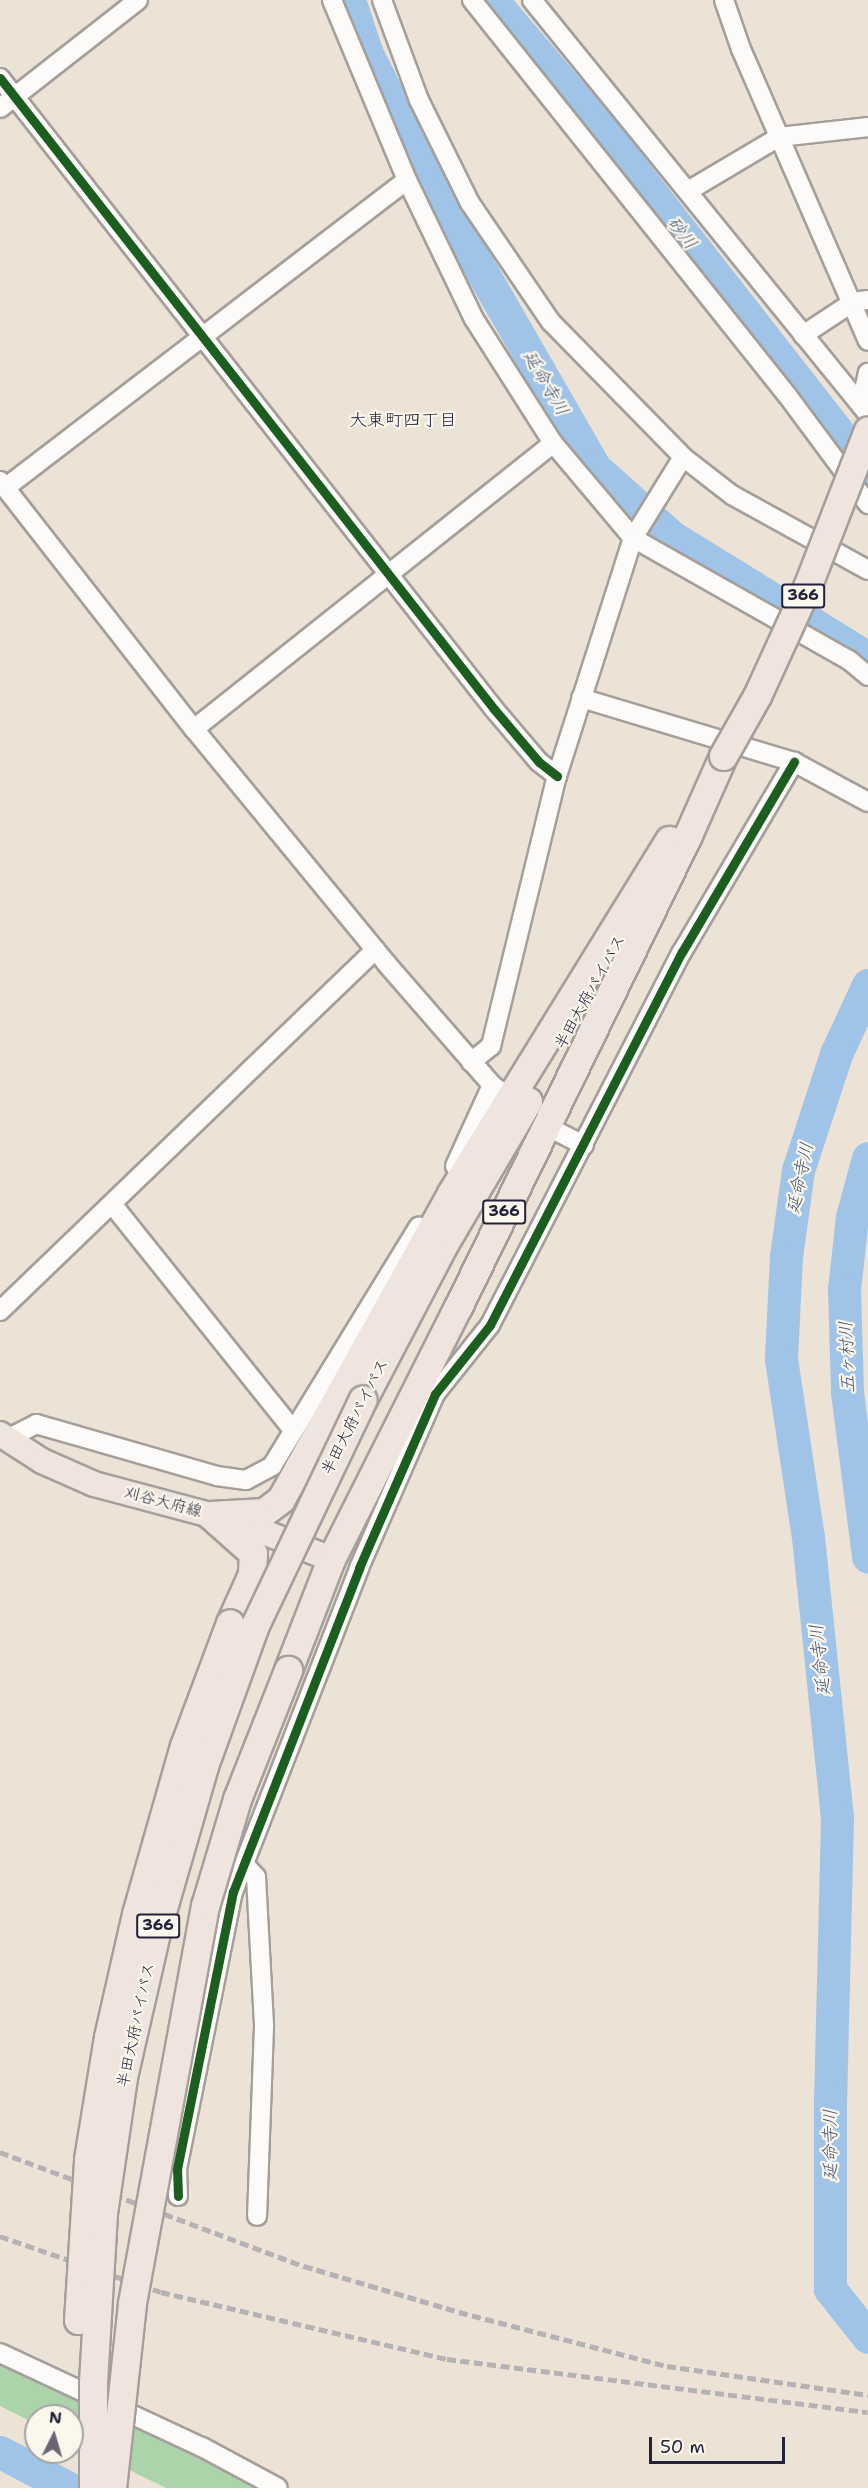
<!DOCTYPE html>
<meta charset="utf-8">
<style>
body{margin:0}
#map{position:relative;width:868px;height:2488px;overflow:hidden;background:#ece2d5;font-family:"Shantell Sans","Klee One",sans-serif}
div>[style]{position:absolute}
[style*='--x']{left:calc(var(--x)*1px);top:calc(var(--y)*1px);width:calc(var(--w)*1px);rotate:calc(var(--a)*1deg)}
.green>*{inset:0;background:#acd4ab}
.river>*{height:33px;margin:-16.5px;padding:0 16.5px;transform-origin:16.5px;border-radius:16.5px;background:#a0c4e7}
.roads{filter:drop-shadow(2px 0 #a49f9b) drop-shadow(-2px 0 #a49f9b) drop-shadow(0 2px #a49f9b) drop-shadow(0 -2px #a49f9b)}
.minor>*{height:18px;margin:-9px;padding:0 9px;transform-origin:9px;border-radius:9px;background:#fcfbf9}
.major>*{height:24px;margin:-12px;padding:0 12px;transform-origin:12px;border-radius:12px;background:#efe5de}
.highway>*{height:27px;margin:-13.5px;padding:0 13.5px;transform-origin:13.5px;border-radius:13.5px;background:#efe5de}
.rail>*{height:4.5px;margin-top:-2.25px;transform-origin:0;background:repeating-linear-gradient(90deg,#b4b2b4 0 9px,transparent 0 13.5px)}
.bridges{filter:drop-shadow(2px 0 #a49f9b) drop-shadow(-2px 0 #a49f9b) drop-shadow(0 2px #a49f9b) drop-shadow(0 -2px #a49f9b)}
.highway-bridge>*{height:27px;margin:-13.5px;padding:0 13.5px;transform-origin:13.5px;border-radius:13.5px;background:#efe5de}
.cycleway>*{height:9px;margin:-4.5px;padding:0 4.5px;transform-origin:4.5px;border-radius:4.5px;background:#1b5e20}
span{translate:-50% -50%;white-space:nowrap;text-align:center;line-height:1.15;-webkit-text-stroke:4.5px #fbf7ec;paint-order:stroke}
.shield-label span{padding:2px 4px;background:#fbf7ec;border:2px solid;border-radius:4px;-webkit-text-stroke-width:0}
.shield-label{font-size:15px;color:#22223b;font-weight:700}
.street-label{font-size:16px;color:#22223b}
.water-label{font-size:18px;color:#43567a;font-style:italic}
.neighbourhood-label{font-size:18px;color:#22223b}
.north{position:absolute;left:24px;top:2404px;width:60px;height:60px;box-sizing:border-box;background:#fbf7ec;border:2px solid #a4a2a5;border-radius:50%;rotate:5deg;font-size:16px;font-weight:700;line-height:24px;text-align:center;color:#22223b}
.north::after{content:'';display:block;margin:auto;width:21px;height:27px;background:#696571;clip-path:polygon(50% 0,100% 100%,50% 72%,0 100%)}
.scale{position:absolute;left:649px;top:2437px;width:136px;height:27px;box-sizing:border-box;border:3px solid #22223b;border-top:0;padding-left:8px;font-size:18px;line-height:21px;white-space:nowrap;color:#22223b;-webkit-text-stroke:4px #fbf7ec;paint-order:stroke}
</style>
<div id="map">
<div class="green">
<div style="clip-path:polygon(0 2364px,232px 2474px,256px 2488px,166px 2488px,72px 2442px,72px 2416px,36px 2416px,36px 2424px,0 2406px)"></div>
</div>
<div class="river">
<div style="--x:349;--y:0;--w:57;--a:71.6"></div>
<div style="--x:367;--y:54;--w:160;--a:63.3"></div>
<div style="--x:439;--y:197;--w:313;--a:60.1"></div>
<div style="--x:595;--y:468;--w:103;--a:41.9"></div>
<div style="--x:672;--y:537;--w:230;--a:31.7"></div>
<div style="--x:492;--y:0;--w:164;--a:49.7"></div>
<div style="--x:598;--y:125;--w:438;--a:52"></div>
<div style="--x:868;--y:985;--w:76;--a:114.9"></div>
<div style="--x:836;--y:1054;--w:122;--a:108.1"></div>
<div style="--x:798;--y:1170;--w:87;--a:97.9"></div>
<div style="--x:786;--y:1256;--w:103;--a:92.8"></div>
<div style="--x:781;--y:1359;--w:180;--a:81.4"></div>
<div style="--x:808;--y:1537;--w:282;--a:84.1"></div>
<div style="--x:837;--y:1818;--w:283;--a:91.4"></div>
<div style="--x:830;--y:2101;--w:188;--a:90"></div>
<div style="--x:830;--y:2289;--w:61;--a:51.6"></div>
<div style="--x:868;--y:1158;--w:61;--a:105.2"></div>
<div style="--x:852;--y:1217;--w:72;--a:96.3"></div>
<div style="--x:844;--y:1289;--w:103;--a:88.3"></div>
<div style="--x:847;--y:1392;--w:166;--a:82.7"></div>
<div style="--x:0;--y:2452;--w:78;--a:27.6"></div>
</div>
<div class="roads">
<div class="minor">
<div style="--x:332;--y:0;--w:195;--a:67.4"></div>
<div style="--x:407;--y:180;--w:154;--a:64.3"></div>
<div style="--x:474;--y:319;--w:147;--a:57.5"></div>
<div style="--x:553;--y:443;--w:124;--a:49.9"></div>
<div style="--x:633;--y:538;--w:95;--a:-58.3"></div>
<div style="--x:382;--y:0;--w:107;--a:69.7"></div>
<div style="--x:419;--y:100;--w:115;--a:63.7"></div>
<div style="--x:470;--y:203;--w:144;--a:55.8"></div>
<div style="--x:551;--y:322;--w:189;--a:45.6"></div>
<div style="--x:683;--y:457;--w:62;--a:37.8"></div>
<div style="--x:732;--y:495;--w:155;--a:28.9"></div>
<div style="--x:472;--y:0;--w:505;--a:51.43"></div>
<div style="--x:787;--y:395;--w:136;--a:53.4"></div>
<div style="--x:532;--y:0;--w:533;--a:50.94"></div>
<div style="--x:724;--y:0;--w:52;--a:70.9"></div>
<div style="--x:741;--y:49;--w:318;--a:66.5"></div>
<div style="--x:0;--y:78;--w:801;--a:51.94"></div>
<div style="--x:494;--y:709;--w:70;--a:49.7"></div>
<div style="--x:539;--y:762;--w:23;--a:38"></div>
<div style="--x:0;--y:108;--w:175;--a:-38"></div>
<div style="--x:688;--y:191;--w:106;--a:-30.7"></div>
<div style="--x:779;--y:137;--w:90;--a:-6.4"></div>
<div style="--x:803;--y:335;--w:60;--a:-33.4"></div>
<div style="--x:853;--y:302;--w:15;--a:-8"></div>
<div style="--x:861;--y:405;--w:33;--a:-78"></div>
<div style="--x:0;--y:481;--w:315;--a:52"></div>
<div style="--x:194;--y:729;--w:303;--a:50.6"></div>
<div style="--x:386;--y:963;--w:162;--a:49"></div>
<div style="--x:5;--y:488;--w:506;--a:-37.46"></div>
<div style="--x:581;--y:698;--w:222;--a:16.7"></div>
<div style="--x:794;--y:762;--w:84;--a:28.4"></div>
<div style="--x:194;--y:729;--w:459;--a:-38.5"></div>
<div style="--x:471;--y:1062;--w:26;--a:-39"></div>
<div style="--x:491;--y:1046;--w:278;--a:-76.3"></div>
<div style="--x:557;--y:776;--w:250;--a:-72.3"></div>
<div style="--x:633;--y:538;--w:248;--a:29.5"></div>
<div style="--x:849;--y:660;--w:25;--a:40"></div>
<div style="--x:558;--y:1132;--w:29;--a:27"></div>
<div style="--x:455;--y:1166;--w:89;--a:-65.4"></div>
<div style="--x:492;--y:1085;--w:9;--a:36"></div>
<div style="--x:112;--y:1204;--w:288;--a:51.3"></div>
<div style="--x:0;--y:1311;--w:521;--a:-43.91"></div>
<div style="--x:7;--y:1439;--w:33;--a:-27"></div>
<div style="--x:36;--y:1424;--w:188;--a:16"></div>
<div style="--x:217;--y:1476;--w:29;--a:8"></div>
<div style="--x:246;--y:1480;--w:30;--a:-28"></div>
<div style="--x:272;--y:1466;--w:281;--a:-58.5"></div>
<div style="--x:243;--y:1863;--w:19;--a:47"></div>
<div style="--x:256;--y:1877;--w:150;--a:86.9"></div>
<div style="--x:264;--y:2027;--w:189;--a:92.1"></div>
<div style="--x:178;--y:2196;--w:27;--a:-92"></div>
<div style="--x:177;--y:2169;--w:283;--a:-78.6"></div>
<div style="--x:233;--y:1892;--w:348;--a:-68.7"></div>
<div style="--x:359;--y:1568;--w:190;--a:-66.4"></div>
<div style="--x:435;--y:1394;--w:88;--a:-51.4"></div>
<div style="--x:490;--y:1325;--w:420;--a:-62.8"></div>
<div style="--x:682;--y:952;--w:221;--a:-59.5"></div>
<div style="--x:0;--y:2353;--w:223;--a:25"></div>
<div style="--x:202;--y:2447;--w:86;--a:28.3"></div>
</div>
<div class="major">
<div style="--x:0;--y:1434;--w:50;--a:32.7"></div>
<div style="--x:42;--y:1461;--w:57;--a:23.9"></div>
<div style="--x:94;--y:1484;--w:155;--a:14.9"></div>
<div style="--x:244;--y:1524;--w:94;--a:21.9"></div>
</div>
<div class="highway">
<div style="--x:363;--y:1399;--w:173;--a:-62.4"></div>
<div style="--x:443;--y:1246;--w:168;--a:-59.6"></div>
<div style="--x:210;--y:1515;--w:54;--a:-3.2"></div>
<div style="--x:264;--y:1512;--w:21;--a:-37"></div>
<div style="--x:281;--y:1499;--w:350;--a:-60.9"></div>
<div style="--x:451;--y:1193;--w:415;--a:-58.3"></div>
<div style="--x:210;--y:1515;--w:57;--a:41.5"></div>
<div style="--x:253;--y:1553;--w:21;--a:93"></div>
<div style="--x:252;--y:1574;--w:54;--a:114.2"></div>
<div style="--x:288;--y:1670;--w:119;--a:-68.8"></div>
<div style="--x:331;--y:1559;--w:282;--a:-63.3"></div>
<div style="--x:458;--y:1307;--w:525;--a:-64.02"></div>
<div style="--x:688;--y:835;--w:86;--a:-66.1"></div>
</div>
</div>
<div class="rail">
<div style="--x:0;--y:2152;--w:325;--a:20.6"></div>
<div style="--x:304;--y:2266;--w:162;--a:16.5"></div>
<div style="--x:459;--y:2312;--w:215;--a:14.6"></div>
<div style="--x:667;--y:2366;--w:203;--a:8.2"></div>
<div style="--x:0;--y:2236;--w:170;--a:19.2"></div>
<div style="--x:161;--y:2292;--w:294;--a:13.2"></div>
<div style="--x:447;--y:2359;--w:424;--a:7.2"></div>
</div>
<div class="bridges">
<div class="highway-bridge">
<div style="--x:723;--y:756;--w:69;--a:-60.5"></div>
<div style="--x:757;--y:696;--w:120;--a:-65.4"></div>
<div style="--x:807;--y:587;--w:168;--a:-68.8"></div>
<div style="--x:78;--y:2320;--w:161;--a:-86.4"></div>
<div style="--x:88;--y:2159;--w:124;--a:-80.7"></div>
<div style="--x:108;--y:2037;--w:126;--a:-77.2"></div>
<div style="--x:136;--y:1914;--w:175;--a:-74.1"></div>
<div style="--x:184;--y:1746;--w:131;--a:-69.5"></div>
<div style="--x:93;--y:2488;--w:106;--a:-90"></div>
<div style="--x:93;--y:2382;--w:169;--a:-86.6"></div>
<div style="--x:103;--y:2213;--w:137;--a:-81.6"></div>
<div style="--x:123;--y:2077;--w:152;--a:-77.1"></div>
<div style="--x:157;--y:1929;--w:170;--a:-73.9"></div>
<div style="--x:204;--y:1766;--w:150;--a:-70.1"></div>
<div style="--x:255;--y:1625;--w:250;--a:-64.5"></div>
<div style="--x:112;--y:2488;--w:186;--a:-83.8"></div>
<div style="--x:132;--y:2303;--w:404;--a:-79.6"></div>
<div style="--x:205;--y:1906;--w:112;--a:-73.3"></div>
<div style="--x:237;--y:1799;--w:139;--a:-68.4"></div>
</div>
</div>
<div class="cycleway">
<div style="--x:0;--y:78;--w:801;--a:51.94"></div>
<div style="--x:494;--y:709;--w:70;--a:49.7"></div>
<div style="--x:539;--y:762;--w:23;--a:38"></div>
<div style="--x:178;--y:2196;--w:27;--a:-92"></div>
<div style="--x:177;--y:2169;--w:283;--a:-78.6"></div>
<div style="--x:233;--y:1892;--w:348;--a:-68.7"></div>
<div style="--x:359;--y:1568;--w:190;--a:-66.4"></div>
<div style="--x:435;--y:1394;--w:88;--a:-51.4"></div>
<div style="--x:490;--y:1325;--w:420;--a:-62.8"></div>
<div style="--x:682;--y:952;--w:221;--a:-59.5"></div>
</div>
<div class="shield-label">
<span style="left:803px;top:596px">366</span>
<span style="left:504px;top:1212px">366</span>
<span style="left:158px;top:1926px">366</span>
</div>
<div class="street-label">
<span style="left:590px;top:992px;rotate:-61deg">半田大府パイパス</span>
<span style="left:355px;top:1417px;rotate:-63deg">半田大府パイパス</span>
<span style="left:163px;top:1502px;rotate:15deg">刈谷大府線</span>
<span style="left:136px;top:2025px;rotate:-78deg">半田大府パイパス</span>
</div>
<div class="water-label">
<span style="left:682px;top:233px;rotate:52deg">砂川</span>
<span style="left:546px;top:383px;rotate:60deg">延命寺川</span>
<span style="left:800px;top:1178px;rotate:-78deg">延命寺川</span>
<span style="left:847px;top:1357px;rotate:-92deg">五ヶ村川</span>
<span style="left:820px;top:1660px;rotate:-96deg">延命寺川</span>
<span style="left:830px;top:2145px;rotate:-90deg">延命寺川</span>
</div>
<div class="neighbourhood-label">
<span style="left:403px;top:420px">大東町四丁目</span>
</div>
<div class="north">N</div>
<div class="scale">50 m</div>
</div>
